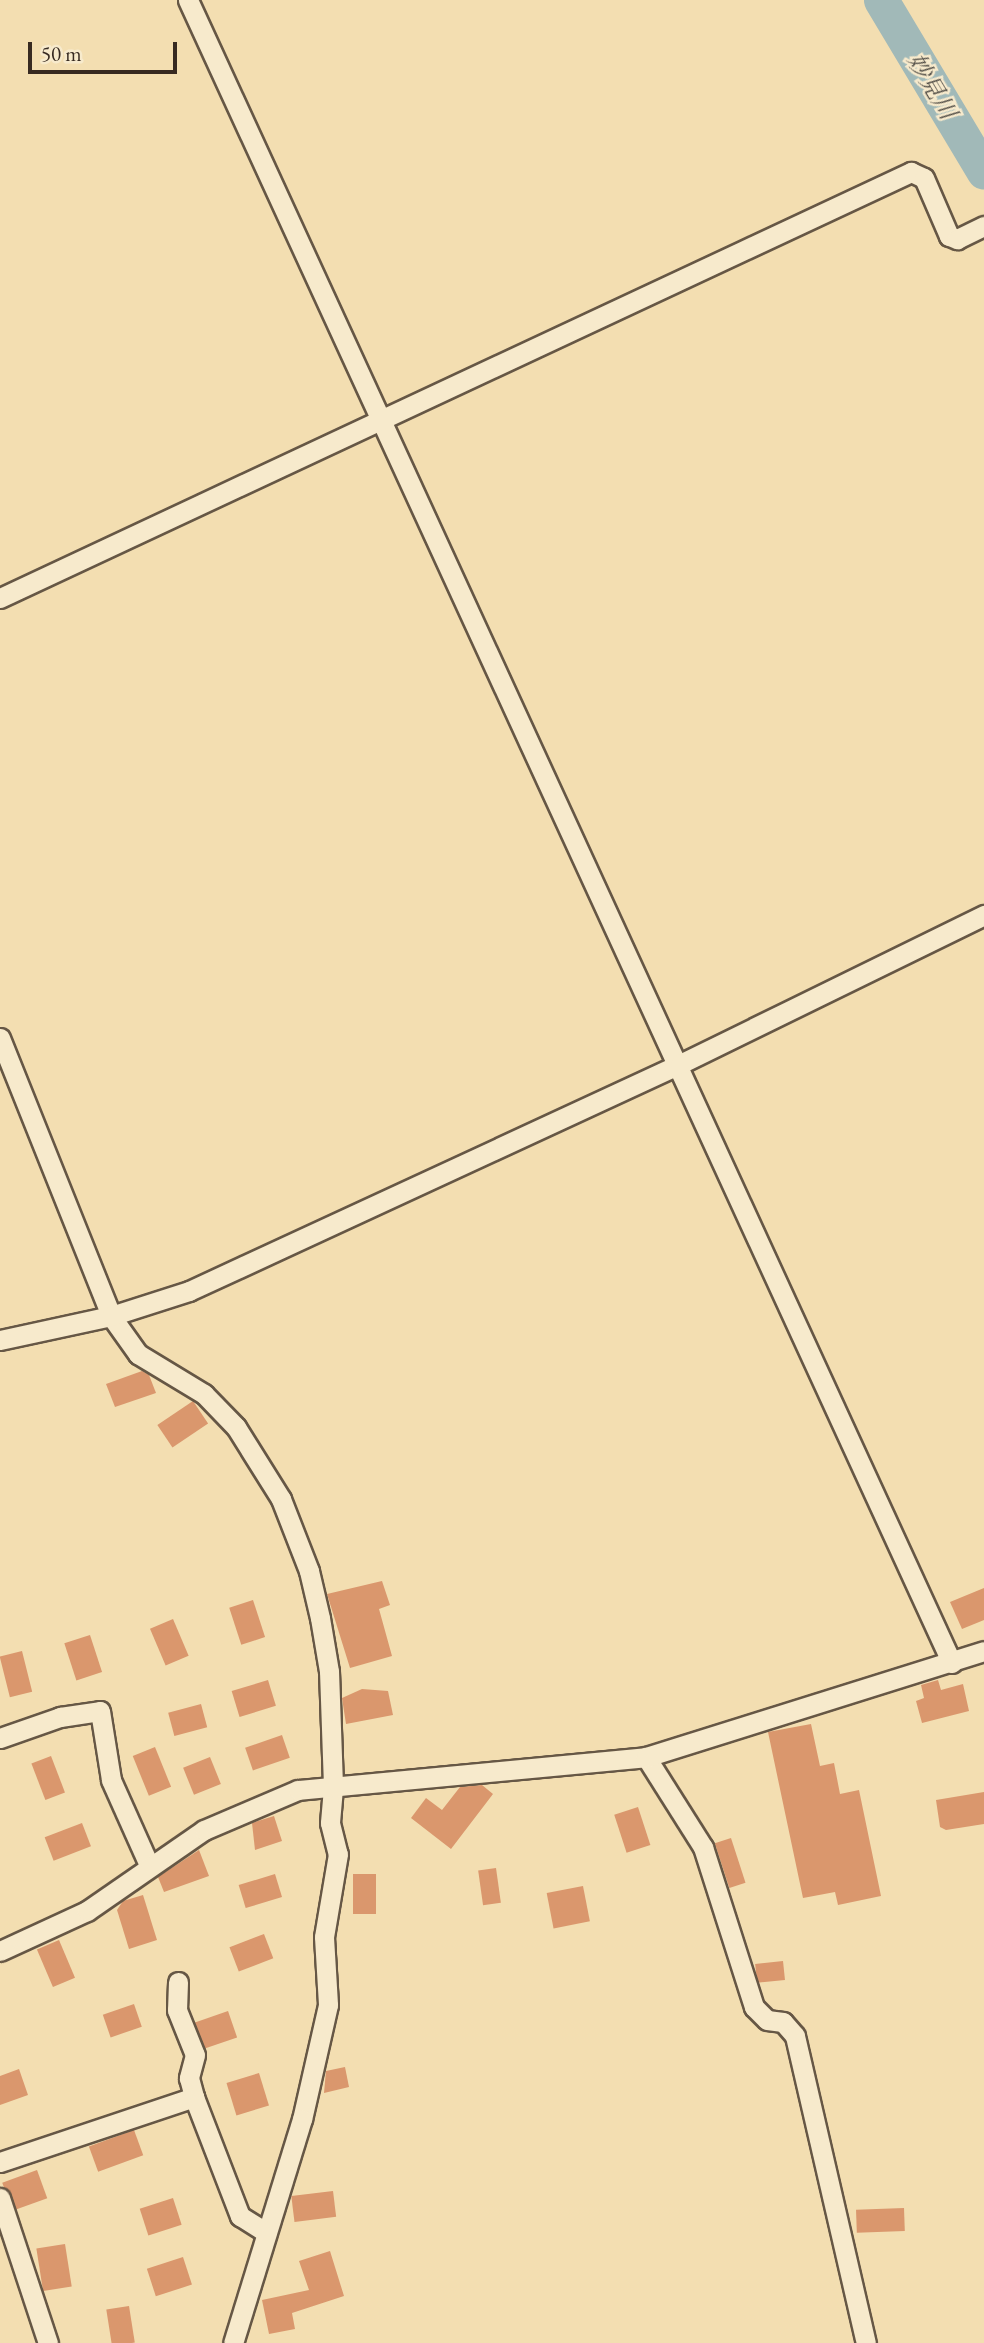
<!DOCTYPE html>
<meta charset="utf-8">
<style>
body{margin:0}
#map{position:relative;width:984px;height:2343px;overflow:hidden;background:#f3deb1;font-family:"EB Garamond","Noto Serif JP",serif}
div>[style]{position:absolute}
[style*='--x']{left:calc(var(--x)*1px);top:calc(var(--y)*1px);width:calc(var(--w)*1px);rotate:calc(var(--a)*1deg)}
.river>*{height:35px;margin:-17.5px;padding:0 17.5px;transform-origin:17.5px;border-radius:17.5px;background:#a1b9b8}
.building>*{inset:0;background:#da976d;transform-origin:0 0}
.roads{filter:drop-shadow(2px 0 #665745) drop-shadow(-2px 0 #665745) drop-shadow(0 2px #665745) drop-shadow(0 -2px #665745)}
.street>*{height:19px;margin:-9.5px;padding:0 9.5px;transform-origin:9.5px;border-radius:9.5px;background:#f7eacc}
span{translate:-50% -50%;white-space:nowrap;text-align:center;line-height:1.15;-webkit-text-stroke:5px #f7eacc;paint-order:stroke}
.water-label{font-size:24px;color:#524e47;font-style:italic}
.scale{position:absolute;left:28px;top:42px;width:149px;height:32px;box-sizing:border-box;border:4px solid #372a21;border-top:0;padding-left:9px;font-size:21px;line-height:24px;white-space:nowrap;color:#372a21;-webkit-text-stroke:5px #f7eacc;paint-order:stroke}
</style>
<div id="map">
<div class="river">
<div style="--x:881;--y:0;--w:200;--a:59.1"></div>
</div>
<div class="building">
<div style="clip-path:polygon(142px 1371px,149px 1375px,156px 1393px,115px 1407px,106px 1384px)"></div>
<div style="left:193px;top:1401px;width:27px;height:43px;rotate:56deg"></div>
<div style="clip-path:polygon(382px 1581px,390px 1605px,379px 1609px,392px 1656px,350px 1668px,327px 1594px)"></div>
<div style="clip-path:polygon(984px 1588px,984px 1620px,962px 1629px,950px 1602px)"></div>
<div style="left:253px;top:1600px;width:39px;height:25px;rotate:72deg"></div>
<div style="left:173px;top:1619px;width:40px;height:25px;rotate:67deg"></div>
<div style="left:90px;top:1635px;width:39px;height:27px;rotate:72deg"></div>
<div style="left:22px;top:1651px;width:42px;height:23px;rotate:76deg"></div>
<div style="left:268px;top:1680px;width:27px;height:38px;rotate:73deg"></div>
<div style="clip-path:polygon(938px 1680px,941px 1690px,963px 1684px,969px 1711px,922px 1723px,916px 1701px,924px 1698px,921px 1685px)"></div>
<div style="clip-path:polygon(362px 1689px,388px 1691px,393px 1715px,346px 1724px,342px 1698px)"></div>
<div style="left:201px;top:1704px;width:24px;height:34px;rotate:75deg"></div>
<div style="clip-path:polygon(811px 1724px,820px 1766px,834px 1763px,840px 1794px,859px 1790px,881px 1896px,838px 1905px,835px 1892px,803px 1898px,768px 1732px)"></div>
<div style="left:282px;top:1735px;width:24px;height:39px;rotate:71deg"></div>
<div style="left:155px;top:1747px;width:43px;height:24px;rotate:68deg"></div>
<div style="left:51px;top:1756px;width:39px;height:21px;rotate:69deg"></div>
<div style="left:210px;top:1757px;width:29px;height:29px;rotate:68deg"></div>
<div style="clip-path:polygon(482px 1785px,493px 1794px,451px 1849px,411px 1818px,426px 1798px,442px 1810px,460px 1787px)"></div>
<div style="clip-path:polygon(984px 1792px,984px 1824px,946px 1830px,940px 1827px,936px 1800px)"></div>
<div style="left:638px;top:1807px;width:40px;height:25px;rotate:72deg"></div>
<div style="clip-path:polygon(274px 1816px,282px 1841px,255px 1850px,252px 1823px)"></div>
<div style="left:82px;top:1823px;width:25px;height:40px;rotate:69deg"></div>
<div style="left:731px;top:1838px;width:47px;height:17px;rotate:72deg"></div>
<div style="clip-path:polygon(199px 1850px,209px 1876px,164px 1892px,158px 1877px)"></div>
<div style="left:496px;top:1868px;width:35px;height:18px;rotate:82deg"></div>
<div style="left:275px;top:1874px;width:24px;height:38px;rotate:73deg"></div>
<div style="left:353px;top:1874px;width:23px;height:40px"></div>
<div style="left:583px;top:1886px;width:36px;height:37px;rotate:79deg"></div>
<div style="clip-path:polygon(143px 1895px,157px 1940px,129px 1949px,117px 1910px,123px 1901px)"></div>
<div style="left:264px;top:1934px;width:26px;height:37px;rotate:69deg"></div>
<div style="left:59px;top:1940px;width:41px;height:24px;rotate:67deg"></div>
<div style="left:783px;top:1961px;width:19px;height:28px;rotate:84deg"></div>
<div style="left:134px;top:2004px;width:24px;height:33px;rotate:71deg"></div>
<div style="left:228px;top:2011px;width:28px;height:35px;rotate:71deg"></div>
<div style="clip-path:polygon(345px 2067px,349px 2087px,324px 2093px,326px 2071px)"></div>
<div style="clip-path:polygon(19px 2069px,28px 2095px,0 2105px,0 2076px)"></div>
<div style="left:259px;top:2073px;width:34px;height:34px;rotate:73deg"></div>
<div style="left:134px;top:2130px;width:27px;height:48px;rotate:70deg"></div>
<div style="left:37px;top:2170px;width:30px;height:37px;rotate:70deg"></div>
<div style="left:333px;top:2191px;width:26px;height:42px;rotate:83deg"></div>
<div style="left:173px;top:2198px;width:28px;height:35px;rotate:72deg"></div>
<div style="left:904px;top:2208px;width:23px;height:48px;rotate:88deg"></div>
<div style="left:65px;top:2244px;width:43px;height:29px;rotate:81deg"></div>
<div style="clip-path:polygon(330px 2251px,344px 2296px,292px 2313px,295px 2329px,269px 2334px,262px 2300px,309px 2290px,299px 2261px)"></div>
<div style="left:183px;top:2257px;width:29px;height:38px;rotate:72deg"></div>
<div style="left:129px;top:2306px;width:37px;height:23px;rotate:81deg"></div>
</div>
<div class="roads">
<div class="street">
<div style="--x:188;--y:0;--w:1830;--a:65.33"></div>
<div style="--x:0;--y:598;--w:1006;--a:-25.06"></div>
<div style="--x:911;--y:172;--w:14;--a:25"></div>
<div style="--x:924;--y:178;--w:63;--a:66.7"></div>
<div style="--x:949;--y:236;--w:9;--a:21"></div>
<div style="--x:957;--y:239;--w:30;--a:-26"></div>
<div style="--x:0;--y:1038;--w:299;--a:68.2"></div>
<div style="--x:111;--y:1316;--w:47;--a:54.6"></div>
<div style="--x:138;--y:1354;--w:77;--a:31.2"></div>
<div style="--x:204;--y:1394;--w:46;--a:45.9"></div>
<div style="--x:236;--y:1427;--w:85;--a:58"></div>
<div style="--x:281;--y:1499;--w:77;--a:68.7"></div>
<div style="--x:309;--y:1571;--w:48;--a:76.8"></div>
<div style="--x:320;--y:1618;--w:54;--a:80.4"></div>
<div style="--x:329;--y:1671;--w:117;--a:88"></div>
<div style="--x:333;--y:1788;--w:35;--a:95"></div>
<div style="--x:330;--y:1823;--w:32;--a:76"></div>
<div style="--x:338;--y:1854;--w:84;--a:99.6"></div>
<div style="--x:324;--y:1937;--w:68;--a:86.6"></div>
<div style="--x:328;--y:2005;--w:117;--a:102.8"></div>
<div style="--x:302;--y:2119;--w:234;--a:107.1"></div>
<div style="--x:0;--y:1340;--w:114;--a:-12.2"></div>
<div style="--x:111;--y:1316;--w:82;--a:-17.8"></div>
<div style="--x:189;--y:1291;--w:541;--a:-24.81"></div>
<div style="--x:680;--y:1064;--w:339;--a:-26.1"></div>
<div style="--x:0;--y:1738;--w:64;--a:-19.3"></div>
<div style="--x:60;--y:1717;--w:40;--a:-8.5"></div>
<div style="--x:100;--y:1711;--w:70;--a:80.9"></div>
<div style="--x:111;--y:1780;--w:93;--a:65.9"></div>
<div style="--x:646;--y:1757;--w:107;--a:57.7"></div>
<div style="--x:703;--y:1847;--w:168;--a:72.3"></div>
<div style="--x:754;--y:2007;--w:18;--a:45"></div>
<div style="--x:767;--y:2020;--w:16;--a:7"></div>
<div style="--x:783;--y:2022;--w:18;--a:49"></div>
<div style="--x:795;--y:2036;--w:315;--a:77"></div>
<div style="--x:0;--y:1951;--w:96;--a:-24.7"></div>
<div style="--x:87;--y:1911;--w:142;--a:-34.7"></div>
<div style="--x:204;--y:1830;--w:102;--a:-23.1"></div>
<div style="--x:298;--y:1790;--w:350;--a:-5.4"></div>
<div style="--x:646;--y:1757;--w:354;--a:-17.4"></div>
<div style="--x:178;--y:1982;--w:28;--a:92"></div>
<div style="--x:177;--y:2010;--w:48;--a:68.2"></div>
<div style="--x:195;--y:2055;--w:24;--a:105"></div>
<div style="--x:189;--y:2078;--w:20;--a:75"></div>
<div style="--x:0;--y:2162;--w:205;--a:-18.5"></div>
<div style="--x:194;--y:2097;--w:128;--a:68.9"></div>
<div style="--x:240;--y:2216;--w:28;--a:32"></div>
<div style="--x:0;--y:2198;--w:153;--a:71.7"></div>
</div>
</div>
<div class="water-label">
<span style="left:932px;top:86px;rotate:59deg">妙見川</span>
</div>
<div class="scale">50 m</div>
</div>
